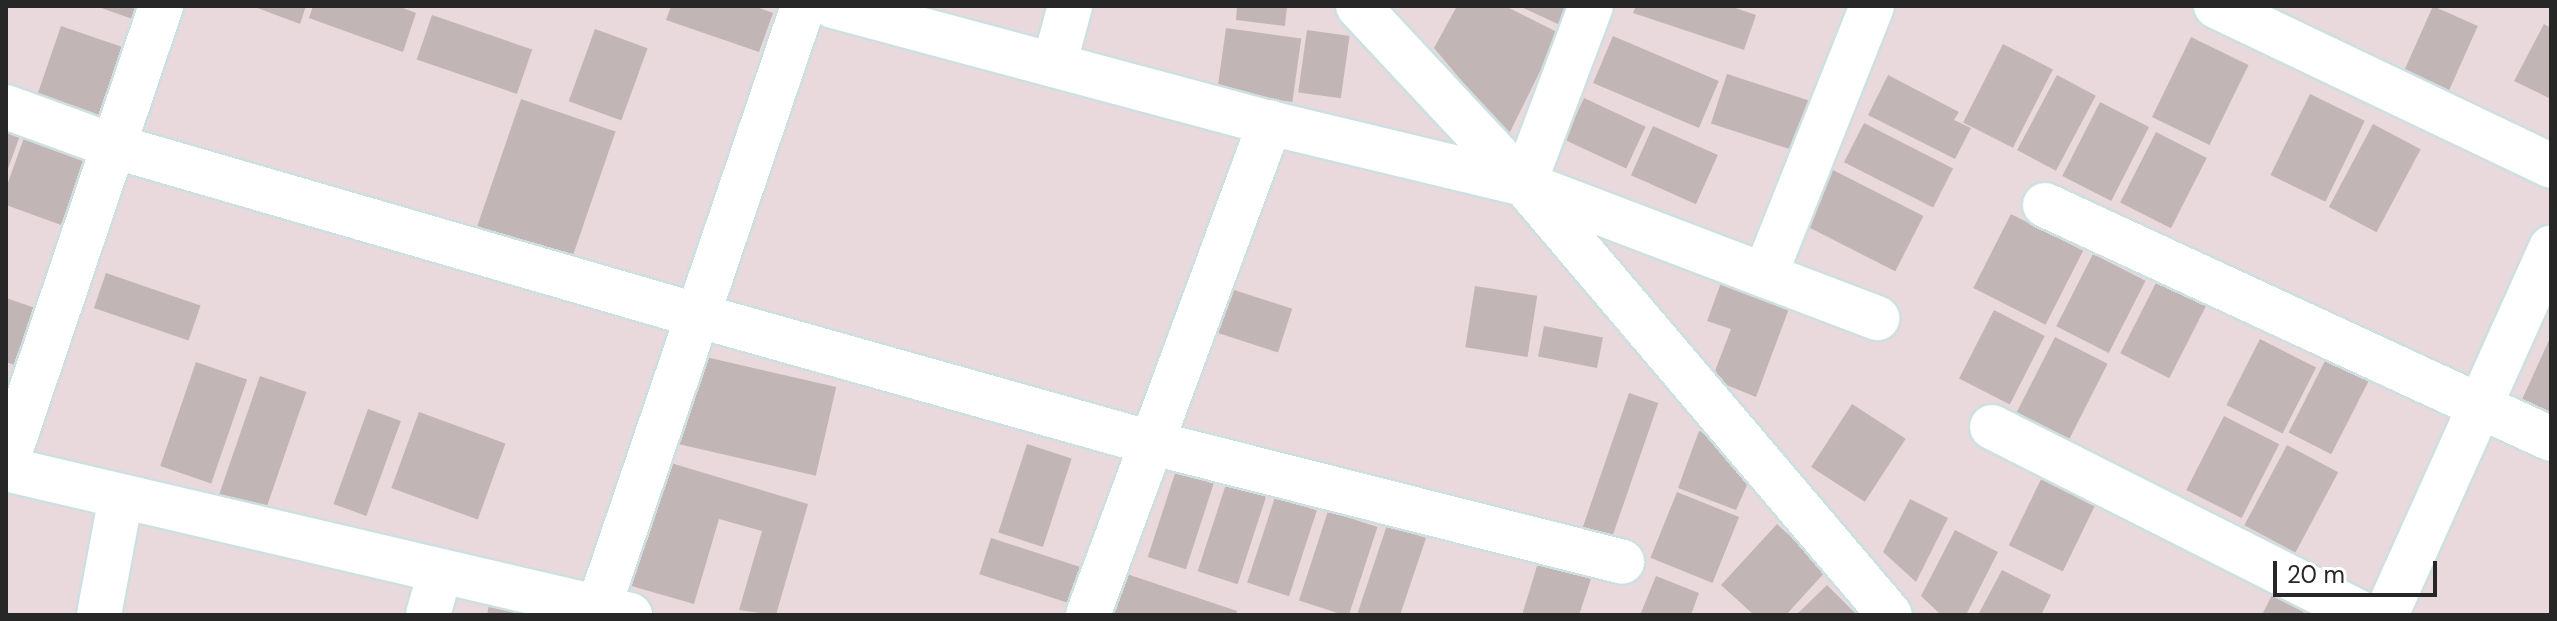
<!DOCTYPE html>
<style>
body{margin:0}
#map{position:relative;width:2557px;height:621px;overflow:hidden;background:#ead9dc;font-family:"DM Sans",sans-serif}
div>[style]{position:absolute}
[style*='--x']{left:calc(var(--x)*1px);top:calc(var(--y)*1px);width:calc(var(--w)*1px);rotate:calc(var(--a)*1deg)}
.building>*{inset:0;background:#c2b5b6;transform-origin:0 0}
.roads{filter:drop-shadow(2px 0 #cedfe1) drop-shadow(-2px 0 #cedfe1) drop-shadow(0 2px #cedfe1) drop-shadow(0 -2px #cedfe1)}
.street>*{height:44px;margin:-22px;padding:0 22px;transform-origin:22px;border-radius:22px;background:#fff}
span{translate:-50% -50%;white-space:nowrap;text-align:center;line-height:1.15;-webkit-text-stroke:6px #fff;paint-order:stroke}
.frame{position:absolute;inset:0;border:8px solid #272727;pointer-events:none}
.scale{position:absolute;left:2273px;top:561px;width:164px;height:36px;box-sizing:border-box;border:4px solid #272727;border-top:0;padding-left:10px;font-size:24px;line-height:28px;white-space:nowrap;color:#272727;-webkit-text-stroke:6px #fff;paint-order:stroke}
</style>
<div id="map">
<div class="building">
<div style="clip-path:polygon(96px 6px,140px 6px,135px 20px)"></div>
<div style="clip-path:polygon(252px 6px,306px 6px,300px 24px)"></div>
<div style="clip-path:polygon(313px 6px,398px 6px,416px 13px,403px 52px,309px 18px)"></div>
<div style="clip-path:polygon(671px 6px,754px 6px,773px 13px,759px 52px,666px 20px)"></div>
<div style="clip-path:polygon(1237px 6px,1287px 6px,1285px 26px,1236px 20px)"></div>
<div style="clip-path:polygon(1457px 6px,1505px 6px,1559px 33px,1508px 136px,1434px 48px)"></div>
<div style="clip-path:polygon(1519px 6px,1569px 6px,1560px 25px)"></div>
<div style="clip-path:polygon(1636px 6px,1730px 6px,1756px 15px,1744px 50px,1633px 13px)"></div>
<div style="left:2433px;top:6px;width:49px;height:83px;rotate:24deg"></div>
<div style="left:432px;top:15px;width:106px;height:47px;rotate:19deg"></div>
<div style="clip-path:polygon(2544px 24px,2551px 28px,2551px 99px,2514px 81px)"></div>
<div style="left:61px;top:26px;width:71px;height:74px;rotate:19deg"></div>
<div style="left:1226px;top:28px;width:76px;height:64px;rotate:8deg"></div>
<div style="left:595px;top:29px;width:56px;height:77px;rotate:20deg"></div>
<div style="left:1307px;top:30px;width:43px;height:63px;rotate:8deg"></div>
<div style="left:1613px;top:36px;width:115px;height:51px;rotate:23deg"></div>
<div style="left:2191px;top:37px;width:64px;height:89px;rotate:26deg"></div>
<div style="left:2003px;top:44px;width:56px;height:88px;rotate:27deg"></div>
<div style="left:1727px;top:74px;width:95px;height:52px;rotate:18deg"></div>
<div style="clip-path:polygon(1888px 75px,1959px 112px,1954px 120px,1971px 128px,1955px 159px,1868px 115px)"></div>
<div style="left:2057px;top:75px;width:44px;height:85px;rotate:28deg"></div>
<div style="left:2310px;top:94px;width:61px;height:90px;rotate:26deg"></div>
<div style="left:1584px;top:98px;width:68px;height:46px;rotate:25deg"></div>
<div style="left:521px;top:99px;width:100px;height:142px;rotate:19deg"></div>
<div style="left:2100px;top:102px;width:55px;height:83px;rotate:27deg"></div>
<div style="left:1864px;top:123px;width:100px;height:44px;rotate:27deg"></div>
<div style="left:2373px;top:124px;width:54px;height:94px;rotate:28deg"></div>
<div style="clip-path:polygon(6px 125px,22px 130px,6px 174px)"></div>
<div style="left:1653px;top:126px;width:71px;height:54px;rotate:24deg"></div>
<div style="clip-path:polygon(26px 132px,87px 154px,61px 225px,6px 205px,6px 188px)"></div>
<div style="left:2156px;top:132px;width:57px;height:79px;rotate:27deg"></div>
<div style="left:1829px;top:168px;width:106px;height:62px;rotate:27deg"></div>
<div style="left:2011px;top:214px;width:81px;height:83px;rotate:27deg"></div>
<div style="left:2093px;top:254px;width:59px;height:81px;rotate:27deg"></div>
<div style="clip-path:polygon(1725px 272px,1793px 298px,1756px 397px,1712px 379px,1731px 329px,1707px 321px)"></div>
<div style="left:106px;top:273px;width:100px;height:37px;rotate:19deg"></div>
<div style="left:2157px;top:281px;width:55px;height:81px;rotate:27deg"></div>
<div style="left:1219px;top:285px;width:77px;height:46px;rotate:18deg"></div>
<div style="left:1475px;top:286px;width:63px;height:62px;rotate:9deg"></div>
<div style="clip-path:polygon(6px 298px,44px 311px,24px 368px,6px 362px)"></div>
<div style="left:1994px;top:310px;width:57px;height:77px;rotate:27deg"></div>
<div style="left:1544px;top:326px;width:60px;height:31px;rotate:11deg"></div>
<div style="clip-path:polygon(2551px 336px,2551px 421px,2519px 406px)"></div>
<div style="left:2055px;top:337px;width:59px;height:88px;rotate:27deg"></div>
<div style="left:2260px;top:339px;width:63px;height:74px;rotate:27deg"></div>
<div style="left:693px;top:354px;width:147px;height:91px;rotate:13deg"></div>
<div style="left:2328px;top:355px;width:48px;height:87px;rotate:27deg"></div>
<div style="left:196px;top:362px;width:54px;height:110px;rotate:19deg"></div>
<div style="left:260px;top:376px;width:49px;height:127px;rotate:19deg"></div>
<div style="left:1629px;top:393px;width:31px;height:147px;rotate:19deg"></div>
<div style="left:1852px;top:404px;width:64px;height:75px;rotate:33deg"></div>
<div style="left:368px;top:409px;width:35px;height:101px;rotate:20deg"></div>
<div style="left:419px;top:412px;width:92px;height:81px;rotate:20deg"></div>
<div style="left:2224px;top:416px;width:62px;height:83px;rotate:27deg"></div>
<div style="clip-path:polygon(1699px 431px,1730px 440px,1751px 476px,1736px 510px,1678px 488px)"></div>
<div style="left:1027px;top:444px;width:47px;height:93px;rotate:18deg"></div>
<div style="left:2287px;top:445px;width:58px;height:91px;rotate:28deg"></div>
<div style="left:1180px;top:458px;width:40px;height:104px;rotate:18deg"></div>
<div style="clip-path:polygon(664px 461px,808px 504px,776px 615px,739px 610px,762px 531px,719px 519px,694px 604px,628px 585px)"></div>
<div style="left:2047px;top:467px;width:60px;height:87px;rotate:26deg"></div>
<div style="left:1227px;top:481px;width:42px;height:95px;rotate:18deg"></div>
<div style="left:1677px;top:492px;width:67px;height:71px;rotate:22deg"></div>
<div style="left:1275px;top:497px;width:44px;height:90px;rotate:18deg"></div>
<div style="clip-path:polygon(1910px 499px,1948px 518px,1916px 582px,1883px 552px)"></div>
<div style="left:1328px;top:511px;width:52px;height:94px;rotate:18deg"></div>
<div style="clip-path:polygon(1777px 524px,1827px 570px,1786px 615px,1754px 615px,1721px 585px)"></div>
<div style="clip-path:polygon(1387px 525px,1426px 538px,1400px 615px,1357px 615px)"></div>
<div style="clip-path:polygon(1955px 530px,1998px 552px,1966px 615px,1941px 615px,1921px 596px)"></div>
<div style="left:991px;top:538px;width:97px;height:38px;rotate:18deg"></div>
<div style="clip-path:polygon(1541px 553px,1594px 570px,1579px 615px,1522px 615px)"></div>
<div style="clip-path:polygon(2002px 570px,2051px 595px,2041px 615px,1978px 615px)"></div>
<div style="clip-path:polygon(1127px 574px,1237px 611px,1236px 615px,1113px 615px)"></div>
<div style="clip-path:polygon(1656px 576px,1699px 593px,1691px 615px,1640px 615px)"></div>
<div style="clip-path:polygon(1827px 585px,1857px 615px,1796px 615px)"></div>
<div style="clip-path:polygon(2276px 587px,2308px 604px,2302px 615px,2262px 615px)"></div>
<div style="clip-path:polygon(490px 600px,549px 615px,487px 615px)"></div>
</div>
<div class="roads">
<div class="street">
<div style="--x:833;--y:6;--w:452;--a:15"></div>
<div style="--x:1270;--y:123;--w:261;--a:13.5"></div>
<div style="--x:1524;--y:184;--w:378;--a:20.8"></div>
<div style="--x:1358;--y:6;--w:243;--a:47"></div>
<div style="--x:1524;--y:184;--w:565;--a:49.66"></div>
<div style="--x:2216;--y:6;--w:371;--a:25.5"></div>
<div style="--x:1054;--y:65;--w:61;--a:-74.8"></div>
<div style="--x:6;--y:107;--w:114;--a:20"></div>
<div style="--x:113;--y:146;--w:607;--a:16.17"></div>
<div style="--x:696;--y:315;--w:470;--a:15.7"></div>
<div style="--x:1149;--y:442;--w:488;--a:14.2"></div>
<div style="--x:1524;--y:184;--w:190;--a:-69.4"></div>
<div style="--x:2045;--y:205;--w:557;--a:24.82"></div>
<div style="--x:1765;--y:275;--w:289;--a:-68.3"></div>
<div style="--x:1992;--y:427;--w:417;--a:26.8"></div>
<div style="--x:6;--y:464;--w:484;--a:-71.3"></div>
<div style="--x:6;--y:469;--w:641;--a:13.17"></div>
<div style="--x:599;--y:606;--w:634;--a:-71.22"></div>
<div style="--x:99;--y:615;--w:121;--a:-79.5"></div>
<div style="--x:428;--y:615;--w:44;--a:-74.1"></div>
<div style="--x:1088;--y:615;--w:525;--a:-69.7"></div>
<div style="--x:2386;--y:615;--w:403;--a:-65.8"></div>
</div>
</div>
<div class="frame"></div>
<div class="scale">20 m</div>
</div>
